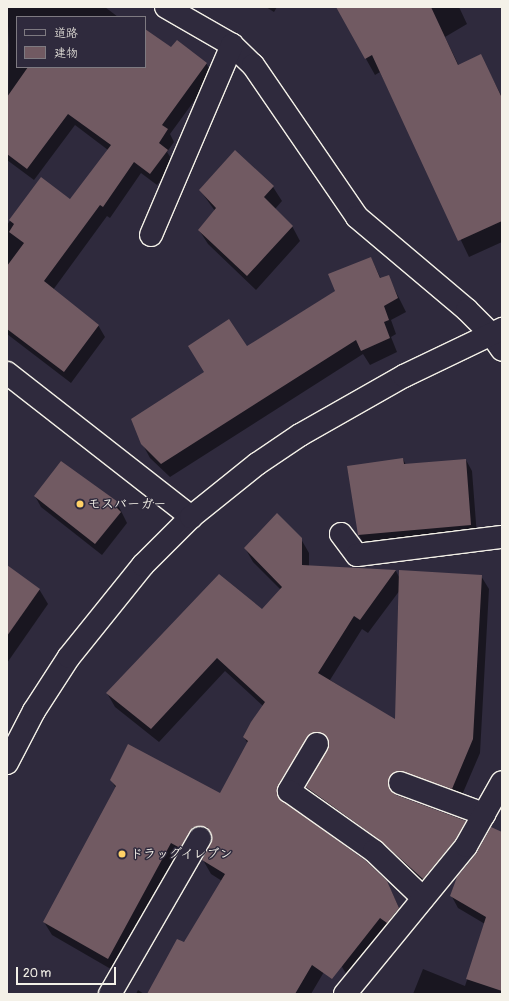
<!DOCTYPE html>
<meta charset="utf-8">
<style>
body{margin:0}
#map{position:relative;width:509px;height:1001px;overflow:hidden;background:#2f2a3d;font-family:Pangolin,"Klee One",sans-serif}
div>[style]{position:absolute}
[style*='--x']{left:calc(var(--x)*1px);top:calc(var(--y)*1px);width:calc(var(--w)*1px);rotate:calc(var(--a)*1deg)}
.shadow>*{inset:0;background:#0007}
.building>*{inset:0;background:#715a62}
.roads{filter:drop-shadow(1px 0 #f4f1e8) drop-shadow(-1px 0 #f4f1e8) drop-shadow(0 1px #f4f1e8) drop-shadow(0 -1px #f4f1e8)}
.street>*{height:22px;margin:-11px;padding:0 11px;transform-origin:11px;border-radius:11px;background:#2f2a3d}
.secondary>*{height:22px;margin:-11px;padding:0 11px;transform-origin:11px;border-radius:11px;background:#2f2a3d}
.dots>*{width:11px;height:11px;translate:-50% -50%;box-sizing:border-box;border:2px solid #2f2a3d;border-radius:50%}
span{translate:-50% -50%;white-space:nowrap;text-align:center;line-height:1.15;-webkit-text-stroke:3px #2f2a3d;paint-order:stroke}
.poi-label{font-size:13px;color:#f4f1e8;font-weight:700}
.left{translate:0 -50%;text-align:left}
.frame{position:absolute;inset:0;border:8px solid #f4f1e8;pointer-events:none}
.legend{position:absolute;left:16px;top:16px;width:130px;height:52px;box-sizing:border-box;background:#2f2a3d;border:1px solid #7e7a81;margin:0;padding:5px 7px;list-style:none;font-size:12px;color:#f4f1e8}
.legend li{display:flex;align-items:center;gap:8px;height:20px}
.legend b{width:20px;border:1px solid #7e7a81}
.scale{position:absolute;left:16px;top:967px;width:100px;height:18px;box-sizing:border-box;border:2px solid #f4f1e8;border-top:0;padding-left:5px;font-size:12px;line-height:14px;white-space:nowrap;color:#f4f1e8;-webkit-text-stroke:3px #2f2a3d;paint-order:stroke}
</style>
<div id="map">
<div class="shadow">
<div style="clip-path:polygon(7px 7px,105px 7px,118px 17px,17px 17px,17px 67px,145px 67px,145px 30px,171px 49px,206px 63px,213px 75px,170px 134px,174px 142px,167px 152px,174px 163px,157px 185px,141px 173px,110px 218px,107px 216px,53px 290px,98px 325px,105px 337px,71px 383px,7px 334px,7px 225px,41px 179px,71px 200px,108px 150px,75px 125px,34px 180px,7px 160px,9px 45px)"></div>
<div style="clip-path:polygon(266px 7px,277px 7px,274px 12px)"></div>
<div style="clip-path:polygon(337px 7px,459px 7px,467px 24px,445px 37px,459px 66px,480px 55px,502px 97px,502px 242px,469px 257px,380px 72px,375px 75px)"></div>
<div style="clip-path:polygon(273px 187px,282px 201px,275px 209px,292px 226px,300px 241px,256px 290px,208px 244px,199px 230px,215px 211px,200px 190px)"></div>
<div style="clip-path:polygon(371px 258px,381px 279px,388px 276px,406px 312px,391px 320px,396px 334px,391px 337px,397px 352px,370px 365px,363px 354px,170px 477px,150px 458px,142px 443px,247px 347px,336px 291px)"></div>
<div style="clip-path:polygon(403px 459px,406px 465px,466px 460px,472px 471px,477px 536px,365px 546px,359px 535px)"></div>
<div style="clip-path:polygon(35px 496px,117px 503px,127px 523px,102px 555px,41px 507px)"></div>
<div style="clip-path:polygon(evenodd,301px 539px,309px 553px,309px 567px,396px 571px,400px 579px,481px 576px,489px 589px,480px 753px,459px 802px,400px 787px,395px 793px,396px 796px,465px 821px,473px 835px,431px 892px,315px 801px,307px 787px,330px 746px,325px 745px,284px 804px,387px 882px,406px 923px,350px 980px,342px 967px,348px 931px,311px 994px,148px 994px,184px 943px,222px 881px,211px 874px,203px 860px,212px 840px,209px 839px,116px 972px,52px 935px,44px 922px,116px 788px,111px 780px,220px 794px,248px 744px,244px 737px,263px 706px,225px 671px,159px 742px,115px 707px,107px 693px,262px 611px,281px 590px,253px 562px,245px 548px,301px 539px,400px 590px,396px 721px,330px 680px,362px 629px,368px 633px,400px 590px)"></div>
<div style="clip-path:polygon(7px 567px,39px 589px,48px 604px,7px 663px)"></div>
<div style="clip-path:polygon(502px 833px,502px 994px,413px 994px,423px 969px,465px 986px,485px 924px,458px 908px,451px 895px)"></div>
<div style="clip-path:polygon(138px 990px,144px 994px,136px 994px)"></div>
</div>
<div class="building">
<div style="clip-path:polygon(336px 7px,431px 7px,458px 65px,481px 54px,502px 98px,502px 221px,458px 241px,372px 55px,365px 59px)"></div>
<div style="clip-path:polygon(145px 29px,171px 47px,177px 40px,207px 63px,162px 125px,168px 129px,159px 143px,168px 150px,150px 174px,134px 162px,103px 207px,100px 205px,44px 281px,99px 325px,64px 372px,7px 329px,7px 266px,24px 243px,9px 232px,14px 224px,9px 220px,41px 177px,70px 199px,111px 145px,68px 114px,27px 169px,7px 154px,7px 97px,28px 67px,145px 67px)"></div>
<div style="clip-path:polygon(235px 150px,274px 186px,264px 197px,293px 226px,247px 276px,198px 230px,216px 208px,199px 190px)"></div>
<div style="clip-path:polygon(371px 257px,380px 278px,389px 275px,398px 298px,384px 306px,389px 320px,384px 322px,390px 338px,361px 351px,356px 340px,161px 464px,141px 444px,131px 419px,204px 372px,188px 346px,229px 319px,247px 346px,335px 291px,328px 274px)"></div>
<div style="clip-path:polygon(403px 458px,404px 464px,466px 459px,471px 525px,358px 535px,347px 466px)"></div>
<div style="clip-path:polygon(61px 461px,118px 502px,115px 506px,121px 512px,95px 544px,34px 496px)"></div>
<div style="clip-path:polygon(277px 513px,302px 538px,302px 565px,396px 570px,360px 620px,354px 616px,318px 673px,395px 719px,399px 570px,482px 575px,473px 739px,452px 789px,398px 771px,392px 774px,388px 785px,396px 795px,466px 821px,456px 839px,423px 879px,381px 841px,306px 787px,329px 745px,324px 734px,311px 733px,278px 785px,278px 797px,366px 861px,387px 881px,399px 908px,387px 923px,380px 918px,332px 979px,312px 965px,295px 994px,147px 994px,177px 939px,184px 942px,225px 874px,202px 860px,212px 838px,207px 827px,193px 827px,180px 848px,171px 843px,108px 959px,43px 922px,116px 786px,110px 780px,128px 744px,220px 793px,248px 741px,243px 737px,251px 722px,265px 702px,217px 658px,151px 729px,106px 693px,219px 574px,262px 609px,282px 587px,244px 548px)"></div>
<div style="clip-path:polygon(7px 565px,40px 589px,7px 636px)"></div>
<div style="clip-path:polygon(491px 827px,502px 832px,502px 991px,466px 979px,486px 917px,450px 896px,457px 877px,476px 854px)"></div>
</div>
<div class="roads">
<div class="street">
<div style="--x:166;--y:7;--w:76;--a:29.9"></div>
<div style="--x:232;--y:45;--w:29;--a:44"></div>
<div style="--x:253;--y:65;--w:184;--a:55.6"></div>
<div style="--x:357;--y:217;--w:144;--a:40.2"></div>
<div style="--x:467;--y:310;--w:34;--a:45"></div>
<div style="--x:491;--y:334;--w:19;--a:55"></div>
<div style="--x:151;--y:235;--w:207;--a:-66.9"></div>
<div style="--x:7;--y:373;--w:234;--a:38"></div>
<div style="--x:341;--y:534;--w:26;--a:53"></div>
<div style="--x:357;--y:555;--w:146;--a:-7.1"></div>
<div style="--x:317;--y:744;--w:55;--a:120.8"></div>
<div style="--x:289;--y:791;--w:104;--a:35.2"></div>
<div style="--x:374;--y:851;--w:68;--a:43.8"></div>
<div style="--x:400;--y:783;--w:90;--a:20.3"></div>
<div style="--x:110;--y:994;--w:180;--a:-60"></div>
<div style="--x:345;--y:994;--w:191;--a:-50.7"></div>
<div style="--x:466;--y:846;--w:73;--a:-60.6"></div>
</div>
<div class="secondary">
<div style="--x:7;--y:763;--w:59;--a:-62.6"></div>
<div style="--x:34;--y:711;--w:64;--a:-57.1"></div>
<div style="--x:69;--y:657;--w:118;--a:-51.2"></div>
<div style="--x:143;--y:565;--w:68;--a:-45"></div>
<div style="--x:191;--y:517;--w:85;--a:-38.8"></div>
<div style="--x:257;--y:464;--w:52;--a:-34"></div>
<div style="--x:300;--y:435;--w:120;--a:-29.6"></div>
<div style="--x:404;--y:376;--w:109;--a:-25.6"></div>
</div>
</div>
<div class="dots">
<div style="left:80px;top:504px;background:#ffd166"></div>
<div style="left:122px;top:854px;background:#ffd166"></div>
</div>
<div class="poi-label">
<span class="left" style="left:88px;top:504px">モスバーガー</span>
<span class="left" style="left:130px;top:854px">ドラッグイレブン</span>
</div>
<div class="frame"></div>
<ul class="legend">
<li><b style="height:5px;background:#2f2a3d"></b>道路</li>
<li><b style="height:11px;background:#715a62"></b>建物</li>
</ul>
<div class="scale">20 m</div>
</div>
